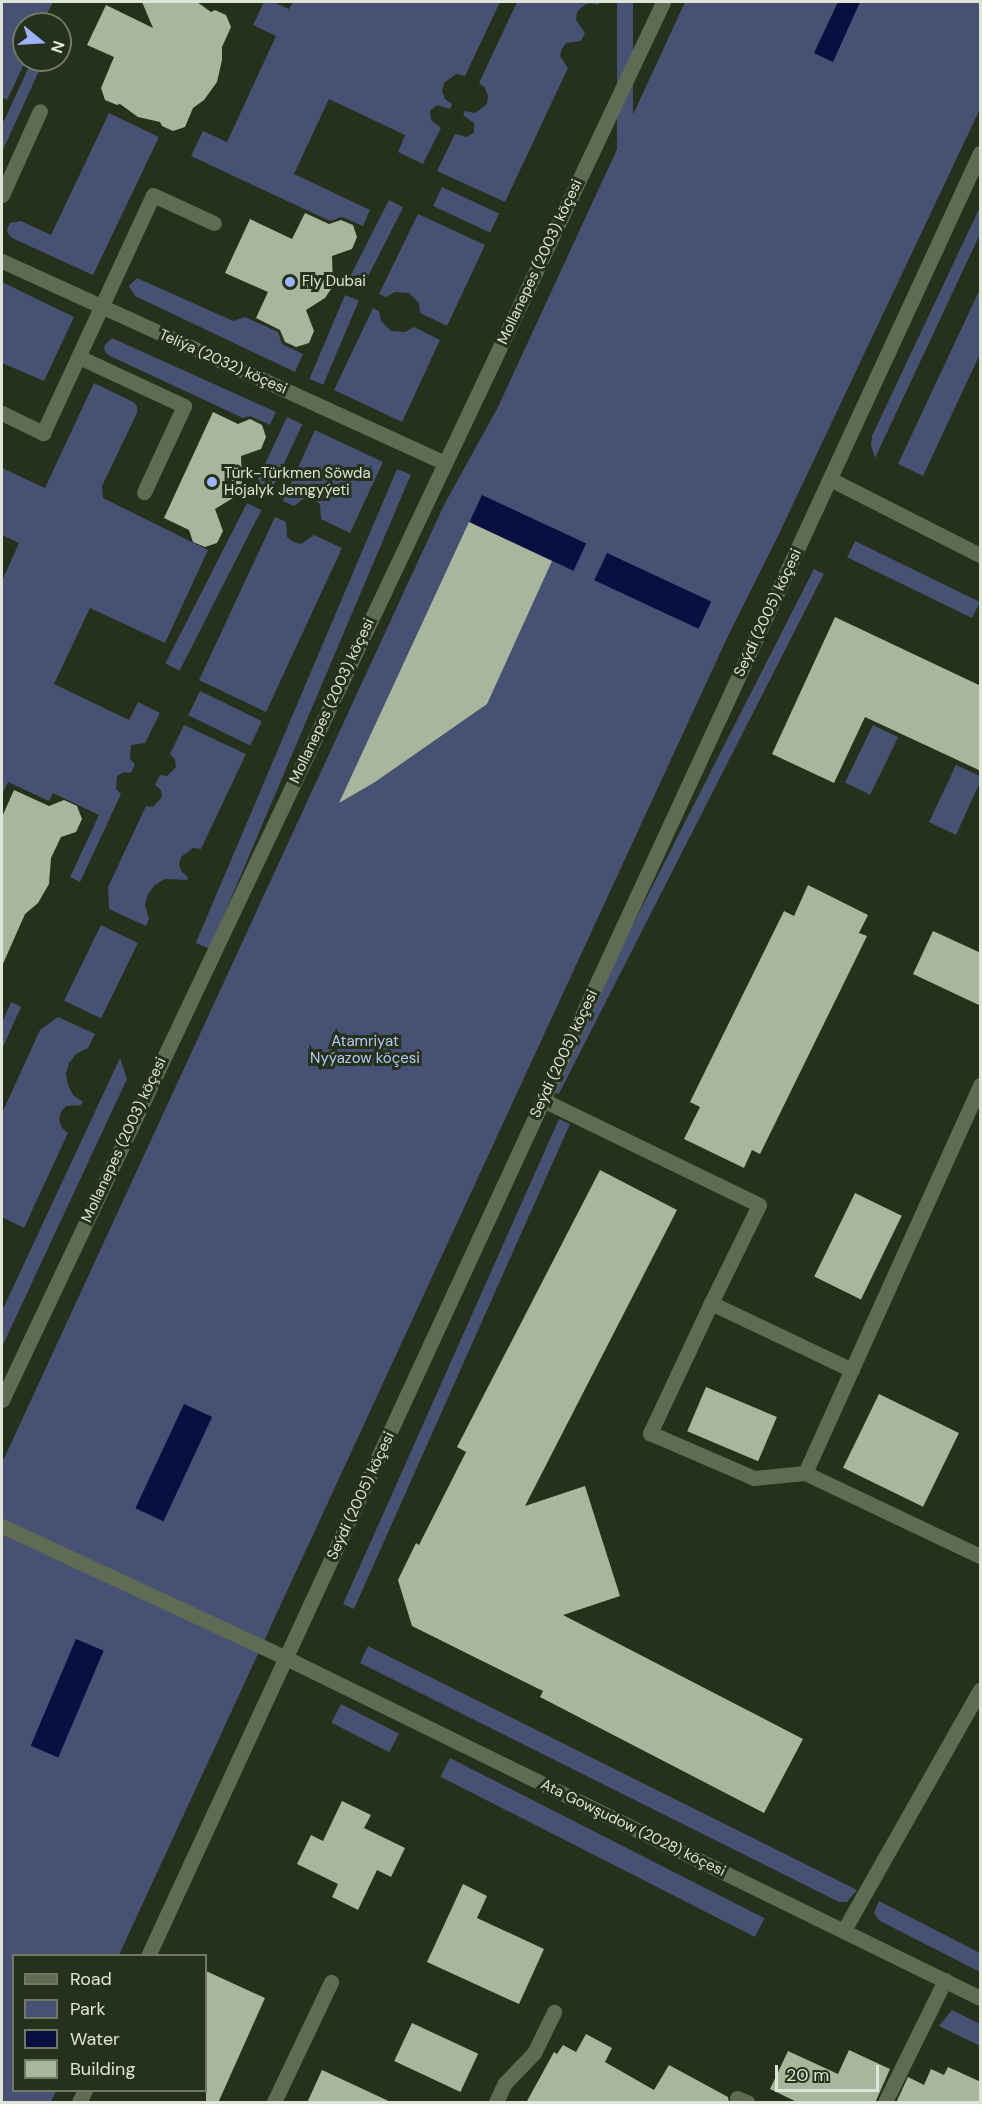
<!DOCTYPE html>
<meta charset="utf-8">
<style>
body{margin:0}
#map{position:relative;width:982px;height:2104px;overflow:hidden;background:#25311b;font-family:"DM Sans",sans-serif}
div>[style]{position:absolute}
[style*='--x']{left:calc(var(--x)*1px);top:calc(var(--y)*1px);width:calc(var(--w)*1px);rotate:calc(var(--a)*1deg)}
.green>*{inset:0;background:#465173;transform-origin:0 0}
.water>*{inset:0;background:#090f40;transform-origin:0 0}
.building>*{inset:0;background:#a8b79c;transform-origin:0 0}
.service>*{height:15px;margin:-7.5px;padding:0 7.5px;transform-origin:7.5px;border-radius:7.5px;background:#5f6c53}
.minor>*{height:15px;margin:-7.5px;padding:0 7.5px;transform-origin:7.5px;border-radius:7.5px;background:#5f6c53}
.tertiary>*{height:15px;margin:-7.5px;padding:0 7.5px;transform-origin:7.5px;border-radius:7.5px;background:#5f6c53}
.dots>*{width:16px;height:16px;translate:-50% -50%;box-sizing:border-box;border:3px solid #25311b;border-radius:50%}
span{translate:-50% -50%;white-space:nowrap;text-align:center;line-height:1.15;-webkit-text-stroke:6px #25311b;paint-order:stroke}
.street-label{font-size:15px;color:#dde5d7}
.poi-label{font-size:15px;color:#dde5d7}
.left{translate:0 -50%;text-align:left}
.park-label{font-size:15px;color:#b7c8fa}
.frame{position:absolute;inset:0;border:3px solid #dde5d7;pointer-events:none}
.legend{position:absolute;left:12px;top:1954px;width:195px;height:138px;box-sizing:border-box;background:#25311b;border:2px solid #6f7966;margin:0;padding:8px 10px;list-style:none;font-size:18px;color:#dde5d7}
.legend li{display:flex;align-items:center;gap:12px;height:30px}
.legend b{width:30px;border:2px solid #6f7966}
.north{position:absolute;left:12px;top:12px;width:60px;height:60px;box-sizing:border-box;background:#25311b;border:2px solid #6f7966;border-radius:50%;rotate:108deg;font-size:16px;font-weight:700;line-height:24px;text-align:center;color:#dde5d7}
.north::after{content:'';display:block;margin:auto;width:21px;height:27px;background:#9cb4fd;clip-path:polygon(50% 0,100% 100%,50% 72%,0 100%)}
.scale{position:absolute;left:775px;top:2065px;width:104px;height:27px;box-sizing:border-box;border:3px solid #dde5d7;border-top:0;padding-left:8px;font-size:18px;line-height:21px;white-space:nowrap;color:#dde5d7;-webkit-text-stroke:4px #25311b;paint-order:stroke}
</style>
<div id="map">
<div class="green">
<div style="clip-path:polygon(2px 2px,53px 2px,42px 24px,24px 24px,26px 60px,7px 100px,2px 97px)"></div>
<div style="clip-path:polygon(264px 2px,273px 2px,289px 9px,293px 2px,500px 2px,465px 76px,456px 74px,444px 83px,442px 91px,445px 99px,452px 104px,450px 109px,437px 105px,430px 111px,431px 120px,441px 128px,423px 164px,398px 152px,405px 135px,329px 99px,294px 174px,370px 210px,363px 226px,342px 217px,330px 221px,191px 156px,203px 131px,227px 142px,276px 36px,253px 25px)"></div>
<div style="clip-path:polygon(517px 2px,600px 2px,598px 5px,590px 3px,583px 6px,577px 12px,576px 20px,585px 33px,581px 41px,566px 43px,562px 49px,560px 56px,568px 68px,505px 202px,437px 171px,455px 134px,467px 137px,474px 132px,474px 123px,463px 115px,465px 111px,475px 113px,487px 104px,488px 96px,485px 88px,479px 83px)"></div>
<div style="left:617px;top:2px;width:16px;height:421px"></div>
<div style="clip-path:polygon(685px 2px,980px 2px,980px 109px,778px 536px,728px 636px,119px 1955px,14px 1956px,14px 2090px,56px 2091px,51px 2102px,2px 2102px,2px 1463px,444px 505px,498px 407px)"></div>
<div style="clip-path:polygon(32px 60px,44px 60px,2px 152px,2px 120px,4px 121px)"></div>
<div style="clip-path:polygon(109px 113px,159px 137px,93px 275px,12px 238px,8px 234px,7px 229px,10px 223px,21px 221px,51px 235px)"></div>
<div style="left:442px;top:187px;width:63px;height:21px;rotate:25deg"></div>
<div style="left:389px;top:200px;width:16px;height:89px;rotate:27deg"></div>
<div style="clip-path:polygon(980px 207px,980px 234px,875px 458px,871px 445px,872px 436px)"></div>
<div style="clip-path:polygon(418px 214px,485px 245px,447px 326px,420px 313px,419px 303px,409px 293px,395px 292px,386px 297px,379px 294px)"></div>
<div style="clip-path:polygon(137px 278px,233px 321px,245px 317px,278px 332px,282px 344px,303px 354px,295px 372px,135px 296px,129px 286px)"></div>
<div style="clip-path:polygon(2px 282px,74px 317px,44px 381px,2px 363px)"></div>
<div style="clip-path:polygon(980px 289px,980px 354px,923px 476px,898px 464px)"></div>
<div style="left:345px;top:295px;width:15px;height:91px;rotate:23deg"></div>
<div style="clip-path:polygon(373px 308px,379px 311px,381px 321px,391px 331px,405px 332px,414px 327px,440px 340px,402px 422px,334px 390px)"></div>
<div style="clip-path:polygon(112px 338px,276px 412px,270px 425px,250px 416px,243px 418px,110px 356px,105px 352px,104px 346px)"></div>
<div style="clip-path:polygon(94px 383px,133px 402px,137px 406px,137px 413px,102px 486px,103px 498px,208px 550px,165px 643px,90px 608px,54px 684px,129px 720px,138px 702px,160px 713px,145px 743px,131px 745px,130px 759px,135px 764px,131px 773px,124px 772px,117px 776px,116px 789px,121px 794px,80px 882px,70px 877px,99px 815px,53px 793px,49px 801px,8px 782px,2px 795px,2px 581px,19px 543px,2px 535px,2px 468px,45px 488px)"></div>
<div style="left:287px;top:417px;width:17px;height:77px;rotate:25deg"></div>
<div style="clip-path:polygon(315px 430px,383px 462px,350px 533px,321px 519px,320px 504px,314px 499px,306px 497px,294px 506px,283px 501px)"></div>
<div style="left:397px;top:469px;width:15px;height:515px;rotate:23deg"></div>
<div style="left:247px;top:503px;width:16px;height:180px;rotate:27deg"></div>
<div style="clip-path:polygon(275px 517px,286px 522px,287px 537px,293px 542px,301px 544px,314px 535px,342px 548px,266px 712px,199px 680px)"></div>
<div style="left:855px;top:541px;width:139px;height:18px;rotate:26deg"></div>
<div style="left:814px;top:569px;width:11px;height:584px;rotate:27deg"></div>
<div style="left:200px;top:691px;width:69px;height:27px;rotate:26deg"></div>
<div style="clip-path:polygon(184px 725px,246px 754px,201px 849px,193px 848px,181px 857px,179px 865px,182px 872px,188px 877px,187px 880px,165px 879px,155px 885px,148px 894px,145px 905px,149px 919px,146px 926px,109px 909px,108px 887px,146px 806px,153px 807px,162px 797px,161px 790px,155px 785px,160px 775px,167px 776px,176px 767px,175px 759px,170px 754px)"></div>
<div style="left:873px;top:725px;width:28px;height:64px;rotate:26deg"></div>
<div style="clip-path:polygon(956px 765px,980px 776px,980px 782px,956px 835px,929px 822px)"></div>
<div style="left:101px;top:925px;width:41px;height:84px;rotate:26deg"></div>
<div style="clip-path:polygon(11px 1002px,21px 1007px,2px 1049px,2px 1023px)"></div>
<div style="clip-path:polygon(58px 1017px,95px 1034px,88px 1048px,76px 1054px,69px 1063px,66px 1074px,68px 1085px,73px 1095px,83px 1102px,81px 1105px,66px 1106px,61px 1112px,59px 1120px,62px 1128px,68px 1133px,24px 1228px,2px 1217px,2px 1113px,40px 1030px)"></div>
<div style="clip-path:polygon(120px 1058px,127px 1079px,2px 1347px,2px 1311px)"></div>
<div style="left:559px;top:1119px;width:12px;height:531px;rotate:24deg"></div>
<div style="clip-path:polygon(368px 1646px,857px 1890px,847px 1902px,839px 1902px,360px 1663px)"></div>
<div style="left:341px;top:1704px;width:65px;height:21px;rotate:27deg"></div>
<div style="left:450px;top:1758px;width:353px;height:21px;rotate:27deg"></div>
<div style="clip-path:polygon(879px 1901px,980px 1953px,980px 1972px,880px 1921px,874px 1913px)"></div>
<div style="clip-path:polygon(952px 2010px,980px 2024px,980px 2046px,939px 2026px)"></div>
</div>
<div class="water">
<div style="clip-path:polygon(838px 2px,860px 2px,833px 62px,814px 53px)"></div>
<div style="left:482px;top:495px;width:115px;height:30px;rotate:25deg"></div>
<div style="left:607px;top:553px;width:115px;height:30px;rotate:25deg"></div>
<div style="left:184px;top:1404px;width:31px;height:115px;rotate:25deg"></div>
<div style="left:76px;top:1639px;width:30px;height:116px;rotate:23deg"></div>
</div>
<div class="building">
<div style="clip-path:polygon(142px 2px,197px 2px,211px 12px,215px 10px,226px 15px,231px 27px,222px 47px,222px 60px,217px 82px,204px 100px,193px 108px,185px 127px,173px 131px,162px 126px,160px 122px,138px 117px,120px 104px,117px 105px,105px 100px,101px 88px,114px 57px,87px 45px,106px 5px,153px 28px)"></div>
<div style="clip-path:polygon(305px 213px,329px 224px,341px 220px,353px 225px,357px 237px,352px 249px,332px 256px,333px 286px,325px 298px,306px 310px,314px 331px,309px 343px,296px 347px,285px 342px,280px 330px,256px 318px,268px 292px,225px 273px,250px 219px,292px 239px)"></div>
<div style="clip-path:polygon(213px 412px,238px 424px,250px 419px,262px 425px,266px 437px,261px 449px,241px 456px,242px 486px,233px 498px,215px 509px,223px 531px,217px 543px,205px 547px,193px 542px,189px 530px,164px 518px)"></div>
<div style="clip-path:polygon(469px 522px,552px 561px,487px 704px,375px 782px,339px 803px)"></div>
<div style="clip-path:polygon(835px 617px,981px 686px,981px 771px,865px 717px,834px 783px,772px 754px)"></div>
<div style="clip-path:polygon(14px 790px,49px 806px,64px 800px,77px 806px,82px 819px,76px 832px,61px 837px,51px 858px,49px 884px,38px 903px,25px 914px,2px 966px,2px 817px)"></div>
<div style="clip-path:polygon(808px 885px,868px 915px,859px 933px,867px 936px,760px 1154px,752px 1150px,744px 1168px,684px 1139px,700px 1107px,690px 1102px,784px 911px,794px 916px)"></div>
<div style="clip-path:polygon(933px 931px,981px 953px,981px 1006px,913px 974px)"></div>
<div style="clip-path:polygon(600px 1170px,677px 1210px,525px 1506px,585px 1486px,620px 1596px,563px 1615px,803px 1739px,764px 1813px,540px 1697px,543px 1691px,412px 1626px,398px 1580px,416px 1543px,419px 1545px,466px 1452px,457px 1447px)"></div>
<div style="left:855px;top:1193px;width:52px;height:93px;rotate:26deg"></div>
<div style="left:706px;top:1387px;width:77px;height:48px;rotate:23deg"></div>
<div style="left:879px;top:1394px;width:89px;height:82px;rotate:26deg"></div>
<div style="clip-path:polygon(342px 1801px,371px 1815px,364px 1828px,405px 1848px,391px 1877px,377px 1870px,358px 1910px,332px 1897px,338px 1884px,297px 1864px,311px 1835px,323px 1841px)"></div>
<div style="clip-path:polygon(463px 1884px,487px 1896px,477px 1918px,544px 1949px,519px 2004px,427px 1962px)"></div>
<div style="clip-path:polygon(206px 1971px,265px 1998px,218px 2103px,206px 2103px)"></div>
<div style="left:412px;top:2023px;width:73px;height:42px;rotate:25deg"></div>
<div style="clip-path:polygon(586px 2034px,612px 2048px,605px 2062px,654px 2090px,669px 2065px,728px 2097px,729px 2103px,526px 2103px,554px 2052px,557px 2054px,563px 2045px,576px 2052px)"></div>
<div style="clip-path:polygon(849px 2050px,890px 2069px,875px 2103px,799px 2103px,770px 2089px,788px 2051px,838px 2074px)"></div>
<div style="clip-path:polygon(948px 2067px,981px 2082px,981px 2103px,896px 2103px,908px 2077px,924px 2085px,931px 2069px,944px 2075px)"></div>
<div style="clip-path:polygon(322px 2070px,393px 2103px,307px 2103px)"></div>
</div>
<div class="service">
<div style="--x:2;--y:195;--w:92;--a:-65.7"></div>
<div style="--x:79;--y:357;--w:116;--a:25"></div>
<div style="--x:184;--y:406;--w:95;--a:114.9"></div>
<div style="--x:2;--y:413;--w:46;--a:26"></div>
<div style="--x:43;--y:433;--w:262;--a:-65.2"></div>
<div style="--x:153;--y:195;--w:67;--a:24.7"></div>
<div style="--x:543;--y:1100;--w:240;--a:25.9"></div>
<div style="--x:759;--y:1205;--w:109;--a:116.1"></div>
<div style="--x:711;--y:1303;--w:156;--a:25.4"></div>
<div style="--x:711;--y:1303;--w:144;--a:115.1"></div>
<div style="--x:650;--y:1433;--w:113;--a:23.4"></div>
<div style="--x:754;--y:1478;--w:51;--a:-5.6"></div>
<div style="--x:805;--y:1473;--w:194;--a:25.4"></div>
<div style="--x:805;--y:1473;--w:426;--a:-65.7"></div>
<div style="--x:2;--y:1526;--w:313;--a:24.9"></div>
<div style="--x:844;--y:1930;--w:276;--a:-60.5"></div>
<div style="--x:737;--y:2098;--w:11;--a:22"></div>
<div style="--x:274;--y:2102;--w:133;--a:-64.6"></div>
<div style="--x:885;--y:2102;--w:136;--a:-63.8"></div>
</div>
<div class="minor">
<div style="--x:2;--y:261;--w:487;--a:24.5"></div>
<div style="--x:830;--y:479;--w:168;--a:26.9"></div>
<div style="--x:286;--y:1658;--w:773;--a:26.1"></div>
<div style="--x:496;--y:2102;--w:21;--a:-65"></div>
<div style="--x:505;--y:2083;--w:42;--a:-46"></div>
<div style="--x:534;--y:2053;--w:46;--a:-64"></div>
</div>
<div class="tertiary">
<div style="--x:2;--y:1400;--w:1546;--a:-64.69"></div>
<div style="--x:148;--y:1956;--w:1986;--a:-65.23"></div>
<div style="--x:79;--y:2102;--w:13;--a:-63"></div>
</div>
<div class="dots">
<div style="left:290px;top:282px;background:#9cb4fd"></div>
<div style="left:212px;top:482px;background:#9cb4fd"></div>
</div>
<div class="street-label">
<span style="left:540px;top:262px;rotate:-65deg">Mollanepes (2003) köçesi</span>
<span style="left:223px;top:362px;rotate:24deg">Teliýa (2032) köçesi</span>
<span style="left:768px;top:613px;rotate:-65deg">Seýdi (2005) köçesi</span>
<span style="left:332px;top:701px;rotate:-65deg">Mollanepes (2003) köçesi</span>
<span style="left:564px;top:1054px;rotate:-65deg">Seýdi (2005) köçesi</span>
<span style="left:124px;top:1140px;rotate:-65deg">Mollanepes (2003) köçesi</span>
<span style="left:361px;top:1496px;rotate:-65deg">Seýdi (2005) köçesi</span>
<span style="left:633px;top:1828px;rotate:26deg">Ata Gowşudow (2028) köçesi</span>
</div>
<div class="poi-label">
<span class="left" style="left:302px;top:282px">Fly Dubai</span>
<span class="left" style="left:224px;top:482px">Türk-Türkmen Söwda<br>Hojalyk Jemgyýeti</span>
</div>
<div class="park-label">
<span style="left:365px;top:1050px">Atamriyat<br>Nyýazow köçesi</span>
</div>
<div class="frame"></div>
<ul class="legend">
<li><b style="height:8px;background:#5f6c53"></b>Road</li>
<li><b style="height:16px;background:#465173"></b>Park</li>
<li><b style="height:16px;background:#090f40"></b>Water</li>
<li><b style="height:16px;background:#a8b79c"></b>Building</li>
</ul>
<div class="north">N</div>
<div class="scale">20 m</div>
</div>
